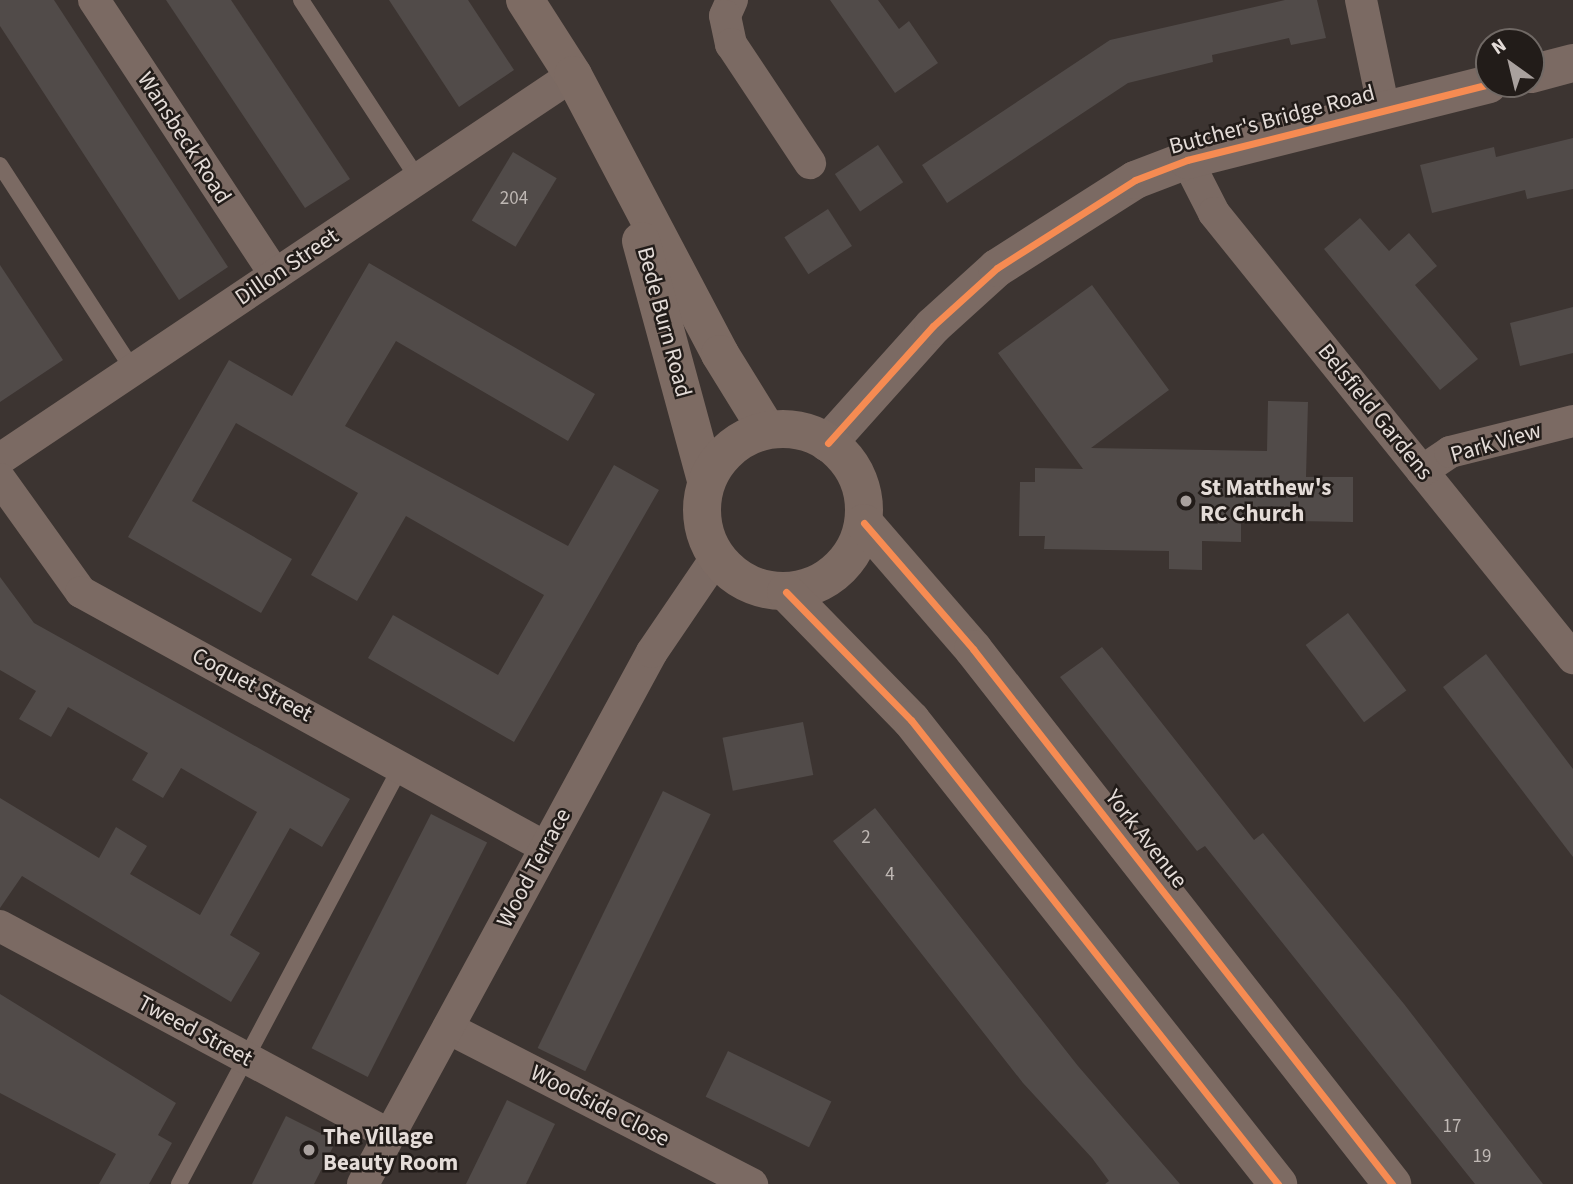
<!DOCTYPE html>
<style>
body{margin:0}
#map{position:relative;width:1573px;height:1184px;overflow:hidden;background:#3c3431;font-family:"Source Sans 3",sans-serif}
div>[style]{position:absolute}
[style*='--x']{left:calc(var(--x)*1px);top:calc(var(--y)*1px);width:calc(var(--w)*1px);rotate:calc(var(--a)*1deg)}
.building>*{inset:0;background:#514b49;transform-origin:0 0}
.service>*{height:16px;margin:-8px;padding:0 8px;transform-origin:8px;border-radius:8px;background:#7b6a63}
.minor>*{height:32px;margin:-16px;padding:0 16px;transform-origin:16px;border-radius:16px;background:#7b6a63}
.tertiary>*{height:38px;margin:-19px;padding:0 19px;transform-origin:19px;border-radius:19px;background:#7b6a63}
.secondary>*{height:38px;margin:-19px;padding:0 19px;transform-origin:19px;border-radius:19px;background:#7d6b63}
.secondary>.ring{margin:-19px;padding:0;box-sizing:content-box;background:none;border:38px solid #7d6b63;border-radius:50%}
.cycleway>*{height:7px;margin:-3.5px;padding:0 3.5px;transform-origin:3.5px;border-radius:3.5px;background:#f68b52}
.dots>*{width:19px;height:19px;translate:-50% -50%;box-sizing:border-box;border:4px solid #221c19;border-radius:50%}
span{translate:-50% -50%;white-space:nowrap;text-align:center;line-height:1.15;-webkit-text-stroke:5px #221c19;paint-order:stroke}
.number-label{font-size:19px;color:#bfb8b4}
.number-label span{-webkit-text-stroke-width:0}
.street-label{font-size:23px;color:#e4dcd8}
.poi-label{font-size:23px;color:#e4dcd8;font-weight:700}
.left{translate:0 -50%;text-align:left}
.north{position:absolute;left:1475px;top:28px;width:70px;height:70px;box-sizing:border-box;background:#221c19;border:2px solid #706965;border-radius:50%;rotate:326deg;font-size:19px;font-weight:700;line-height:28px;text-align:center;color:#e4dcd8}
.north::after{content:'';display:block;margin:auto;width:24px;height:32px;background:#a9a19e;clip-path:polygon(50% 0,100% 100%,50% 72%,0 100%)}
</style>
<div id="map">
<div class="building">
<div style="clip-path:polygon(0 0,54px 0,228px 267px,179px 300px,0 26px)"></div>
<div style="clip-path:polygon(166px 0,231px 0,350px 179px,305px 208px)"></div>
<div style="clip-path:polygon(389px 0,468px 0,514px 70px,459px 107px)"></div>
<div style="clip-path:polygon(830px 0,878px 0,899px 29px,909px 21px,938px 63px,895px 93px)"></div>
<div style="clip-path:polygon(1285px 0,1317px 0,1326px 38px,1291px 45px,1289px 38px,1212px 55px,1213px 62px,1128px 83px,947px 203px,922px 165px,1110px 40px)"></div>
<div style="clip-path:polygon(1573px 138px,1573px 189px,1527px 199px,1525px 190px,1432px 213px,1420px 165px,1494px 147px,1496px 157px)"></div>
<div style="left:878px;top:145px;width:45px;height:52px;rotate:56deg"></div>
<div style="left:513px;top:152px;width:51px;height:80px;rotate:31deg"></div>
<div style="left:828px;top:209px;width:44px;height:52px;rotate:57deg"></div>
<div style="clip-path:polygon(1360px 218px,1389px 251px,1409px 233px,1437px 266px,1415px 285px,1478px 359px,1440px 390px,1324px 249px)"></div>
<div style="clip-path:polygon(369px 263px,595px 394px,568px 441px,396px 341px,345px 426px,568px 546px,614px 465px,659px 490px,514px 742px,368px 658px,393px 615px,498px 675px,544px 595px,406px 516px,357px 601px,311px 575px,358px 493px,236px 423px,192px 501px,292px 559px,261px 613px,128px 537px,229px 360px,292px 396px)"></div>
<div style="clip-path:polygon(0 265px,63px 360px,0 402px)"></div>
<div style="clip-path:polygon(1092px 285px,1169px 390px,1091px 448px,1267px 451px,1268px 401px,1308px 402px,1306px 477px,1353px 477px,1353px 522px,1241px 520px,1241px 542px,1202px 541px,1202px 570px,1169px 569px,1169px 551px,1044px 549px,1045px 536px,1019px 536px,1020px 482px,1035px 482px,1035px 468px,1083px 469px,998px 353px)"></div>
<div style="clip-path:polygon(1573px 307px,1573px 353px,1520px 366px,1510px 323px)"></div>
<div style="clip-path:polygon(0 577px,34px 623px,350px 799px,322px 847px,290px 828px,230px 935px,260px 953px,231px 1002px,22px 876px,0 908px,0 798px,99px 858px,116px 827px,147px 846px,130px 874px,200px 915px,257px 812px,181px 768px,163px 798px,132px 780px,148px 753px,68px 707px,51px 737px,19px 719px,36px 691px,0 670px)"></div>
<div style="left:1348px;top:613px;width:97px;height:53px;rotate:53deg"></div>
<div style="clip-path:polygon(1102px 647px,1254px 840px,1263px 833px,1404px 1004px,1543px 1184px,1475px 1184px,1205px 846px,1197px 851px,1060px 677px)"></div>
<div style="clip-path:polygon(1486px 654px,1573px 769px,1573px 857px,1443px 687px)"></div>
<div style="left:803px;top:722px;width:54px;height:82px;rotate:79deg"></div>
<div style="left:663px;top:791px;width:53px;height:286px;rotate:26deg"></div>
<div style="clip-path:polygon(875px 808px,1078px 1066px,1180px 1184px,1105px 1184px,1109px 1181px,1092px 1158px,1023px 1083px,833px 841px)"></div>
<div style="left:431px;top:814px;width:63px;height:263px;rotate:27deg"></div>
<div style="clip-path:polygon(0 994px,176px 1103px,158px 1135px,172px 1143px,149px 1184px,99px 1184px,116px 1154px,0 1093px)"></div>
<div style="left:728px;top:1051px;width:115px;height:51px;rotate:26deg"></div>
<div style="clip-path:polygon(507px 1100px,555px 1124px,526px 1184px,466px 1184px)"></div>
<div style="clip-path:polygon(286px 1116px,336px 1141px,314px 1184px,252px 1184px)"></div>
</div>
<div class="service">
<div style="--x:301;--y:0;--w:214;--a:56.8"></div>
<div style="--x:0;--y:165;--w:244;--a:57"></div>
<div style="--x:179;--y:1184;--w:473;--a:-62"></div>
</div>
<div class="minor">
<div style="--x:94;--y:0;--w:329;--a:56.6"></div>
<div style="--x:732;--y:0;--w:17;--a:114"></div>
<div style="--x:725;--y:16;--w:29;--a:78"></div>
<div style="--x:731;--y:44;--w:143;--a:56.4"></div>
<div style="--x:1361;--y:0;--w:112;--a:78.2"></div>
<div style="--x:1187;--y:160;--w:59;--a:63"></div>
<div style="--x:1214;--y:213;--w:572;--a:51.11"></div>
<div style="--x:0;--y:459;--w:690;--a:-33.83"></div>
<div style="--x:1422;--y:471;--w:34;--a:-34"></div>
<div style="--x:1450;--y:452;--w:127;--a:-14.1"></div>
<div style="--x:0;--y:479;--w:139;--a:54.4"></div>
<div style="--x:81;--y:592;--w:529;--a:28.79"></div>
<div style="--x:0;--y:926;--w:442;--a:28.2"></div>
<div style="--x:448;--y:1028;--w:342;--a:27.2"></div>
<div style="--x:363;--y:1184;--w:605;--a:-61.49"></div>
<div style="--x:652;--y:652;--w:114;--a:-55.8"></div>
</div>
<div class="tertiary">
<div style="--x:1531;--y:74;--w:43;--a:-14.7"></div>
<div style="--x:828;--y:443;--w:157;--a:-48.1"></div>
<div style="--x:933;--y:326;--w:86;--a:-42.2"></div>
<div style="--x:997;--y:268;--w:164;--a:-32.5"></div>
<div style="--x:1135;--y:180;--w:56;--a:-21"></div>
<div style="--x:1187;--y:160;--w:311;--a:-14.1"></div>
</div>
<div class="secondary">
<div style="--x:525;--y:0;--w:89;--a:57.4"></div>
<div style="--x:573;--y:75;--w:315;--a:62.2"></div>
<div style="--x:720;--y:354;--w:89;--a:58.3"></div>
<div style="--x:641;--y:241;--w:248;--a:74.8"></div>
<div class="ring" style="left:702px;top:429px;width:124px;height:124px"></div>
<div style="--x:864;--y:523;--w:167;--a:49.1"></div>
<div style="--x:973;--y:649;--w:680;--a:51.93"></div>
<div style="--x:786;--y:592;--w:179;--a:45.7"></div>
<div style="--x:911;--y:720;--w:592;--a:51.66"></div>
</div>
<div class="cycleway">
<div style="--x:828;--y:443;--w:157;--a:-48.1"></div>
<div style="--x:933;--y:326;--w:86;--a:-42.2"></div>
<div style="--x:997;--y:268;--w:164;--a:-32.5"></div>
<div style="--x:1135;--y:180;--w:56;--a:-21"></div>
<div style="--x:1187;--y:160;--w:311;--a:-14.1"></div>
<div style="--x:864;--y:523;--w:167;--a:49.1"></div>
<div style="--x:973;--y:649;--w:680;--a:51.93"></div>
<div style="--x:786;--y:592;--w:179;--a:45.7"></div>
<div style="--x:911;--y:720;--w:592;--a:51.66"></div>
</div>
<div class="dots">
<div style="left:1186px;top:501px;background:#a9a19e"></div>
<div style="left:309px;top:1150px;background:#a9a19e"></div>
</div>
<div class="number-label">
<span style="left:514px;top:199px">204</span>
<span style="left:866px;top:838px">2</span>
<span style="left:890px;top:875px">4</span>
<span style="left:1452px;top:1127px">17</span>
<span style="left:1482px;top:1157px">19</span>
</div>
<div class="street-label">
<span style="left:1272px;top:120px;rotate:-15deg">Butcher's Bridge Road</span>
<span style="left:184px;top:138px;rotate:57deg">Wansbeck Road</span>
<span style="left:287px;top:267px;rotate:-34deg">Dillon Street</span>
<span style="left:664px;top:322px;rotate:75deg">Bede Burn Road</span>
<span style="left:1375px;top:412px;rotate:51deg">Belsfield Gardens</span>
<span style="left:1496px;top:443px;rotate:-16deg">Park View</span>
<span style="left:252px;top:685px;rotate:28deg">Coquet Street</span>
<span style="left:1146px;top:839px;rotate:52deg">York Avenue</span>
<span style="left:534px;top:868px;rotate:-62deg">Wood Terrace</span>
<span style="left:195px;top:1031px;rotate:28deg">Tweed Street</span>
<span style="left:600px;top:1106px;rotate:27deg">Woodside Close</span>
</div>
<div class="poi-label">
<span class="left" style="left:1200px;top:501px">St Matthew's<br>RC Church</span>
<span class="left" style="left:323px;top:1150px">The Village<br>Beauty Room</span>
</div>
<div class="north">N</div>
</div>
